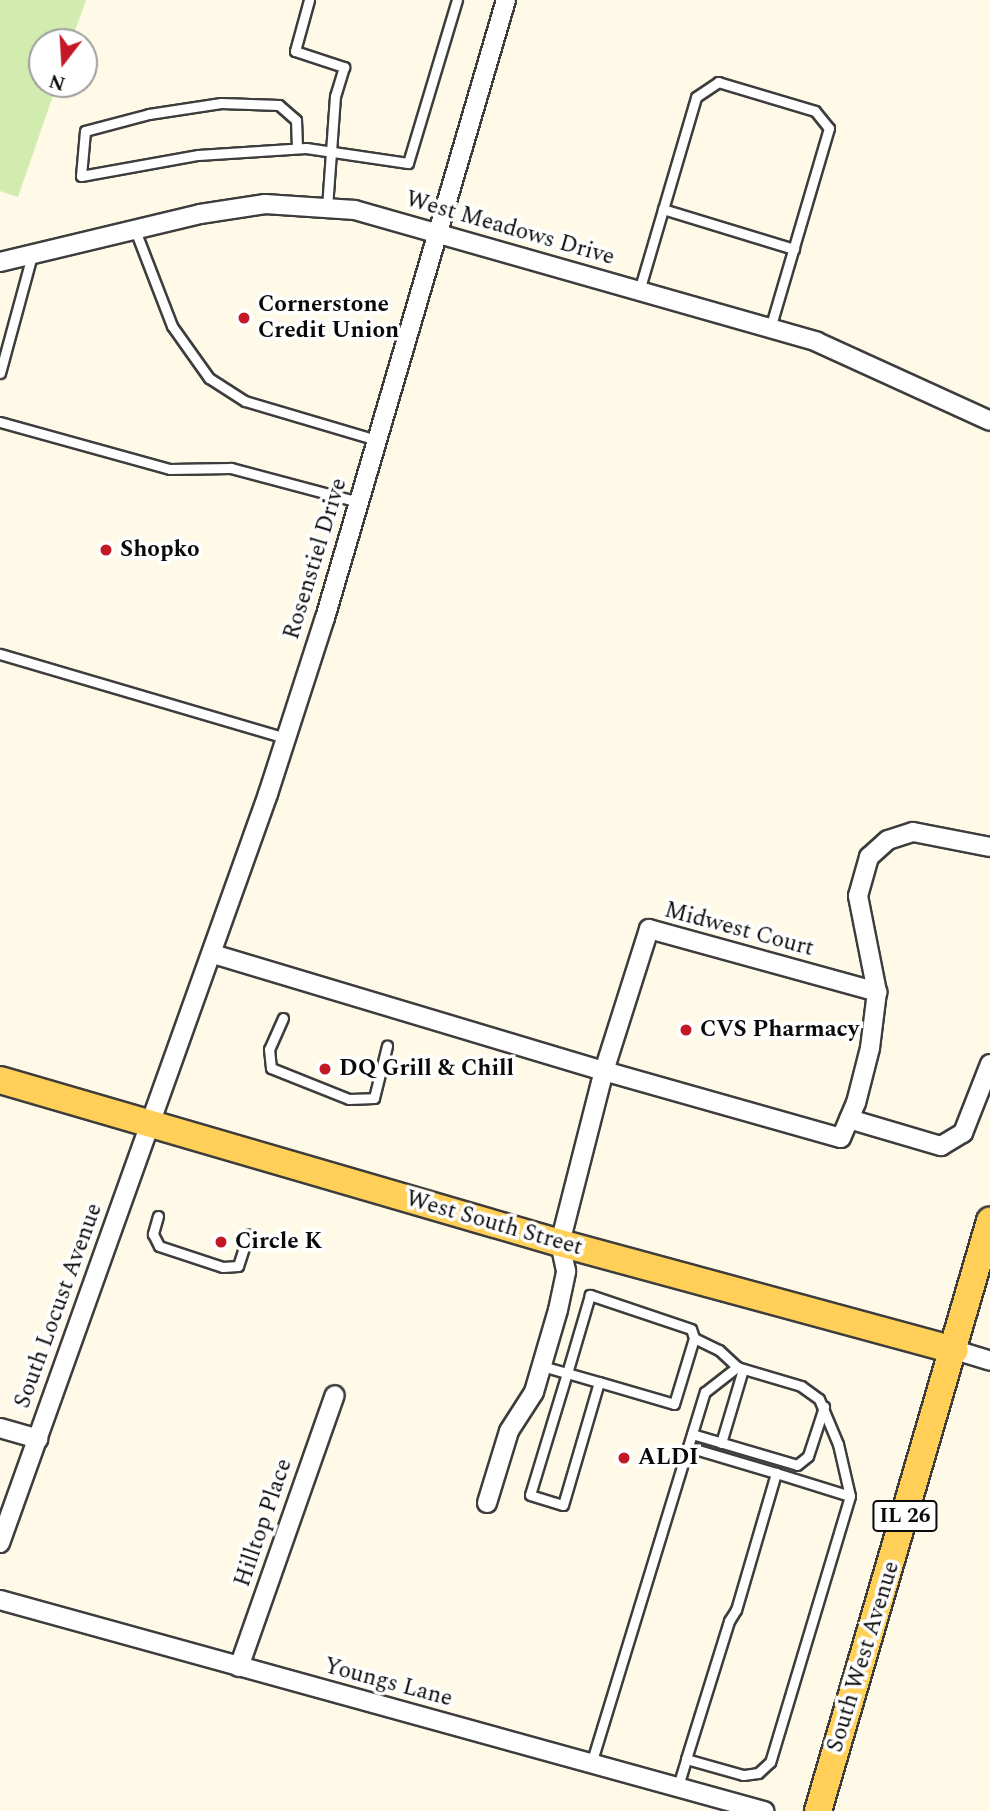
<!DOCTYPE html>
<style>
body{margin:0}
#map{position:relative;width:990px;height:1811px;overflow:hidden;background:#fff9e7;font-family:Spectral,serif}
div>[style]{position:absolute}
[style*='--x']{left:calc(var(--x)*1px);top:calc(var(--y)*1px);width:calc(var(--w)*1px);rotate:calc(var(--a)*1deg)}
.green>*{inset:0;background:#d1ecae}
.roads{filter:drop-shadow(2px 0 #3d3d3d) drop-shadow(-2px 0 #3d3d3d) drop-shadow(0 2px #3d3d3d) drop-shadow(0 -2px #3d3d3d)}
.lane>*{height:9px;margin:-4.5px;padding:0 4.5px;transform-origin:4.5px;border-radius:4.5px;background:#fff}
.street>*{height:18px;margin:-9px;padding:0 9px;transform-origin:9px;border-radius:9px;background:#fff}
.primary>*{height:26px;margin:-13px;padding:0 13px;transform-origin:13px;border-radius:13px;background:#ffcf57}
.dots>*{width:19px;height:19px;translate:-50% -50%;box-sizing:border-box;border:4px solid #fff;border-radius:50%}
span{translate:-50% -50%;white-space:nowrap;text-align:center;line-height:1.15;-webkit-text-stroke:7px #fff;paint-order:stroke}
.shield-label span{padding:2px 5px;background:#fff;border:2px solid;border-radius:5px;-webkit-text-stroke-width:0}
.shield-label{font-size:21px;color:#0a0a0a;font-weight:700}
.street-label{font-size:23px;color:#0a0a0a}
.poi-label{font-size:23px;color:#0a0a0a;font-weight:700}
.left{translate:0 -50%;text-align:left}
.north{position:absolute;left:28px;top:28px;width:70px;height:70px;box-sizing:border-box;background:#fff;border:2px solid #9d9d9d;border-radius:50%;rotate:197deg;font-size:19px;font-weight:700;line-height:28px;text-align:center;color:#0a0a0a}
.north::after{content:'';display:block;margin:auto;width:24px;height:32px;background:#c41827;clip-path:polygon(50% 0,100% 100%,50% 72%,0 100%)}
</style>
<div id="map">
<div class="green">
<div style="clip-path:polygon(0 0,86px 0,71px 42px,42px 42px,42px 84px,57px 84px,18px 197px,0 191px)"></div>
</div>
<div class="roads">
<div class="lane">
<div style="--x:309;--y:0;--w:53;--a:105.4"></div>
<div style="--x:295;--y:51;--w:52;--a:18.1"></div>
<div style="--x:344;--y:67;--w:30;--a:107"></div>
<div style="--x:335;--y:96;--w:112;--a:94.1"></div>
<div style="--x:297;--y:148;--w:28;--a:-92"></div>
<div style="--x:296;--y:120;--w:23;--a:-139"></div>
<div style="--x:279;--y:105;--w:58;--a:-178"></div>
<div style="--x:221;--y:103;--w:73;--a:171.3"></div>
<div style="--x:149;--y:114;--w:66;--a:165.1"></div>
<div style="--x:85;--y:131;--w:45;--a:95.1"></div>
<div style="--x:81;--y:176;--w:119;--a:-10.2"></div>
<div style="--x:198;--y:155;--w:108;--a:-3.7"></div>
<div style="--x:306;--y:148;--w:103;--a:8.4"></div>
<div style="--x:408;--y:163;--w:170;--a:-73.3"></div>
<div style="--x:663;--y:209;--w:137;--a:17"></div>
<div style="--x:135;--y:230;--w:103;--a:68.9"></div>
<div style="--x:172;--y:326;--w:64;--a:54.6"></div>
<div style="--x:209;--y:378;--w:43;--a:32.6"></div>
<div style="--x:245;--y:401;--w:138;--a:16.5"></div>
<div style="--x:639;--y:291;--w:202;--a:-73.6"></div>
<div style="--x:696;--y:97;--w:27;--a:-34"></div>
<div style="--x:718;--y:82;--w:101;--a:16.6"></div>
<div style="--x:815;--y:111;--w:22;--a:51"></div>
<div style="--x:829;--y:128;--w:209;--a:106.4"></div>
<div style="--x:0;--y:373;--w:122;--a:-74.8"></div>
<div style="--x:0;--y:422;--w:176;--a:15.5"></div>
<div style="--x:170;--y:469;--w:61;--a:-0.9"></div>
<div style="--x:231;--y:468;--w:132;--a:14.9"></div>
<div style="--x:0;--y:654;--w:298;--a:16.4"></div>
<div style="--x:283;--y:1018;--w:34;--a:114"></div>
<div style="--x:269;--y:1049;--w:19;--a:84"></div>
<div style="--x:271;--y:1068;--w:84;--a:21.7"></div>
<div style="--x:349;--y:1099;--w:25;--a:-2"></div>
<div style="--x:374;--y:1098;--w:54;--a:-76"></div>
<div style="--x:158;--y:1216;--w:19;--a:106"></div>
<div style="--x:153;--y:1234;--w:13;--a:63"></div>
<div style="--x:159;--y:1246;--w:67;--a:18.2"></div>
<div style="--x:223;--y:1267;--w:15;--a:-4"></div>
<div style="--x:238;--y:1266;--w:33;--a:-72"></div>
<div style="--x:694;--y:1338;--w:28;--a:26"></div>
<div style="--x:719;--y:1350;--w:25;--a:43"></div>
<div style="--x:737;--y:1367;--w:67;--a:16.5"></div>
<div style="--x:801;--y:1386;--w:22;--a:36"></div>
<div style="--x:819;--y:1399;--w:49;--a:67.1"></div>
<div style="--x:838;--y:1444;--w:53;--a:77"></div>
<div style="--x:542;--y:1366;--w:26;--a:16"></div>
<div style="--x:567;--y:1373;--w:127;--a:106.9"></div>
<div style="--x:530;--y:1495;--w:34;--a:17"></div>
<div style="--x:563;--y:1505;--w:128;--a:-73.7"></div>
<div style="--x:599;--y:1382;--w:78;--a:16.3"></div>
<div style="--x:674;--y:1404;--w:69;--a:-73.1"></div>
<div style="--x:694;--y:1338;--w:9;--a:-108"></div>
<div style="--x:691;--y:1329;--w:107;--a:-161.4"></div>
<div style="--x:590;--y:1295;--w:81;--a:106.4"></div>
<div style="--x:567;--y:1373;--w:33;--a:16"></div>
<div style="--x:692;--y:1434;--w:109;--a:16.4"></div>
<div style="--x:797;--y:1465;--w:14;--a:-39"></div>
<div style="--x:808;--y:1456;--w:52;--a:-71.9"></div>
<div style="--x:721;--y:1443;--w:77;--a:-73.4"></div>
<div style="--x:688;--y:1447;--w:92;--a:16.5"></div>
<div style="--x:591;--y:1764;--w:389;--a:-73"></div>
<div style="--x:705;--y:1392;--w:41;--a:-38"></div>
<div style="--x:678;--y:1786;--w:28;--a:-73"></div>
<div style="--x:686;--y:1759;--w:145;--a:-72.7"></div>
<div style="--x:729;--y:1621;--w:13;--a:-58"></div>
<div style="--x:736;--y:1610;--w:143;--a:-73.7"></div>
<div style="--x:776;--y:1473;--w:77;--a:17.3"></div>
<div style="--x:850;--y:1496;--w:278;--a:106.7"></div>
<div style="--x:770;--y:1762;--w:16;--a:137"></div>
<div style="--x:758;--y:1773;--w:15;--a:172"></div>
<div style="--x:743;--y:1775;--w:59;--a:-164.3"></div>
</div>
<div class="street">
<div style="--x:0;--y:262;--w:206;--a:-13.5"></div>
<div style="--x:200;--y:214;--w:66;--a:-8.7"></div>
<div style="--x:265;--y:204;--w:90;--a:3.8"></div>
<div style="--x:355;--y:210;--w:480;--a:15.9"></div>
<div style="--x:817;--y:342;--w:190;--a:24.5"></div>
<div style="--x:213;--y:954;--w:408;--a:16.7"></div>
<div style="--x:604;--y:1071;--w:149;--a:-72.4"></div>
<div style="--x:649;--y:929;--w:237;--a:15.4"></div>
<div style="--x:849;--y:1119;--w:96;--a:16.4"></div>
<div style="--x:941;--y:1146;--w:26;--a:-31"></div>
<div style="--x:963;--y:1133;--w:74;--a:-68.6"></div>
<div style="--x:955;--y:1350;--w:37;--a:17"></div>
<div style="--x:0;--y:1428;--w:40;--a:16"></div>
<div style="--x:487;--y:1503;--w:75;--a:-73"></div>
<div style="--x:509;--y:1431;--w:46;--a:-57.3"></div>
<div style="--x:534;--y:1392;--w:85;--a:-73.7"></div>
<div style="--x:558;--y:1310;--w:40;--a:-78"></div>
<div style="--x:566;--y:1271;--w:29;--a:-102"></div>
<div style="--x:560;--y:1243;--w:178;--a:-75.7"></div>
<div style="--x:604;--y:1071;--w:246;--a:15.8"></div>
<div style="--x:841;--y:1138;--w:38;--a:-67"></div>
<div style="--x:856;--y:1103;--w:57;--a:-75.7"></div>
<div style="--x:870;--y:1048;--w:56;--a:-82.9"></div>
<div style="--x:877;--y:992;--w:98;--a:-101.2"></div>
<div style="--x:858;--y:896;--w:41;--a:-74.2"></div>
<div style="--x:869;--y:857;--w:25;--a:-42"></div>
<div style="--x:888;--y:840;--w:26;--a:-18"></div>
<div style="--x:913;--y:832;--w:78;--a:11"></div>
<div style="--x:0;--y:1543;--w:796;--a:-70.31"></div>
<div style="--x:268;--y:794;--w:185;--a:-72.1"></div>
<div style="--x:325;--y:618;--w:644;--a:-73.68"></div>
<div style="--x:0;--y:1600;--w:793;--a:15.44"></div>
<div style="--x:239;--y:1667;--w:288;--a:-70.6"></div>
</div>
<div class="primary">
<div style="--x:0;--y:1080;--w:583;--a:16.23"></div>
<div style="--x:560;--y:1243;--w:409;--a:15.2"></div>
<div style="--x:818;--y:1811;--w:615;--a:-73.75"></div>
</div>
</div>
<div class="dots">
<div style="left:244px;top:318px;background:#c41827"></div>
<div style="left:106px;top:550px;background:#c41827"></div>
<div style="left:686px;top:1030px;background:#c41827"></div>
<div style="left:325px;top:1069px;background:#c41827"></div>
<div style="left:221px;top:1242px;background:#c41827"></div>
<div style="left:624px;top:1458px;background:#c41827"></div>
</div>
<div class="shield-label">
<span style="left:905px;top:1516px">IL 26</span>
</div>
<div class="street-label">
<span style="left:510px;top:229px;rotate:16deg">West Meadows Drive</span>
<span style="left:316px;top:559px;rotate:-73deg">Rosenstiel Drive</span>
<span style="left:739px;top:930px;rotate:15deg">Midwest Court</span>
<span style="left:494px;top:1224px;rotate:16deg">West South Street</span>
<span style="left:59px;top:1306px;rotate:-70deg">South Locust Avenue</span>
<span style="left:264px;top:1523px;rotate:-71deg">Hilltop Place</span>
<span style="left:864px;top:1657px;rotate:-73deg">South West Avenue</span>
<span style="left:388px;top:1683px;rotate:15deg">Youngs Lane</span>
</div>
<div class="poi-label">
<span class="left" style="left:258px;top:318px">Cornerstone<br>Credit Union</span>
<span class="left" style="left:120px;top:550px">Shopko</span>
<span class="left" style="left:700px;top:1030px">CVS Pharmacy</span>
<span class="left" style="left:339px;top:1069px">DQ Grill &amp; Chill</span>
<span class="left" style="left:235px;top:1242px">Circle K</span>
<span class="left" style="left:638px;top:1458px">ALDI</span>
</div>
<div class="north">N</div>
</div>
